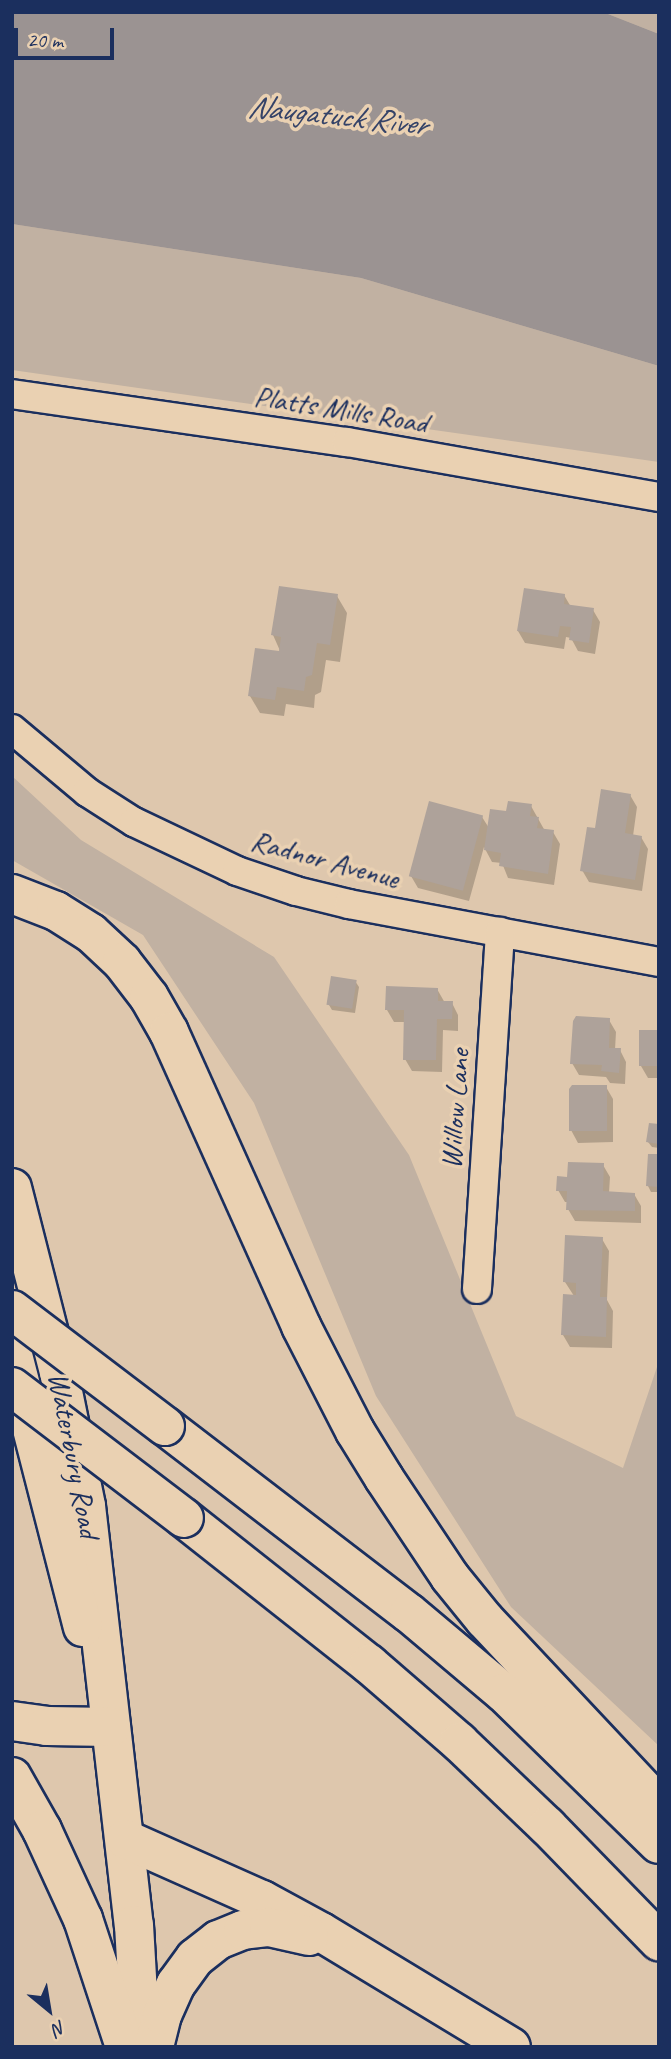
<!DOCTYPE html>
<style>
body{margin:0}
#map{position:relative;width:671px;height:2059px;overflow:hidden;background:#dec7ad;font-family:Caveat,sans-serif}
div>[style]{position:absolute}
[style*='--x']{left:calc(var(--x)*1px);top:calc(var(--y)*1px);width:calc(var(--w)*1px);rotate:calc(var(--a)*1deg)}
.green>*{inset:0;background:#c1b1a2}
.water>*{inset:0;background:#9b9392}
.shadow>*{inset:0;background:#0003}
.building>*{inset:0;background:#aea29a;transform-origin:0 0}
.roads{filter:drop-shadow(2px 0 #1b2f5e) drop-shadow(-2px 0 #1b2f5e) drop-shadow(0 2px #1b2f5e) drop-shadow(0 -2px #1b2f5e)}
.street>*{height:28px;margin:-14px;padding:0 14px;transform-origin:14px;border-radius:14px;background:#ead1b2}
.primary>*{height:38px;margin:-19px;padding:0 19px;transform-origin:19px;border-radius:19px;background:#ead1b2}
.highway>*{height:38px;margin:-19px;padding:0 19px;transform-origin:19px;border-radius:19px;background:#ead1b2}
.bridges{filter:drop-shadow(2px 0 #1b2f5e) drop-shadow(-2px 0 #1b2f5e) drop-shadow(0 2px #1b2f5e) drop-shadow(0 -2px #1b2f5e)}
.highway-bridge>*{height:38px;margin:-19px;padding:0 19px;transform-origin:19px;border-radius:19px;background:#ead1b2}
span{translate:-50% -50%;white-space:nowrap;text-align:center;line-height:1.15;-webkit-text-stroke:7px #ead1b2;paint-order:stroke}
.street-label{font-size:30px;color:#1b2f5e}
.water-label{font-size:32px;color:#354368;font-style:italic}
.frame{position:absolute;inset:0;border:14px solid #1b2f5e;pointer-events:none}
.north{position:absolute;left:14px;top:1975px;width:70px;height:70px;-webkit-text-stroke:5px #ead1b2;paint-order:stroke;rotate:150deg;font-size:19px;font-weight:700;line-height:28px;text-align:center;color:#1b2f5e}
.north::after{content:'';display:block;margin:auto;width:24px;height:32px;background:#1b2f5e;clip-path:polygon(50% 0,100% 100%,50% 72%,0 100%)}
.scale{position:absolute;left:14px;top:28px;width:100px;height:32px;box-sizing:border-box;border:4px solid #1b2f5e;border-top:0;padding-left:9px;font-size:21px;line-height:24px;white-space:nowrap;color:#1b2f5e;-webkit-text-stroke:5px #ead1b2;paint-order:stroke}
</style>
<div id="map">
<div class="green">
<div style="clip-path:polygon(603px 12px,659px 12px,659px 34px)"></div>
<div style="clip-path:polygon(12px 224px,361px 278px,659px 366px,659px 462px,12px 370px)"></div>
<div style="clip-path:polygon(12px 776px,81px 840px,274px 957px,409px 1155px,516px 1416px,623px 1468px,659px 1361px,659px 1746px,511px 1607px,376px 1396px,254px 1103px,143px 935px,12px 860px)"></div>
</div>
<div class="water">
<div style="clip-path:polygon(12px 12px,603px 12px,659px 34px,659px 366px,361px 278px,12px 224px)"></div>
</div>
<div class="shadow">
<div style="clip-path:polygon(564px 595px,571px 607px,593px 610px,600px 622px,595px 654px,578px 651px,571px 638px,566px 637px,564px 649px,525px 643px,518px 631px)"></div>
<div style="clip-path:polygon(337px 596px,347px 613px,340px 662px,326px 660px,321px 692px,315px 695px,314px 708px,286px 704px,284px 716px,260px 713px,250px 696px,281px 653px,273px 635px)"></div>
<div style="clip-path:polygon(630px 795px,637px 807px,633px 836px,641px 837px,648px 849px,642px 891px,589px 882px,582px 870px,596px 830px)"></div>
<div style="clip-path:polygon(531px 806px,545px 831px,553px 832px,560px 844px,554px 885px,508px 878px,502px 863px,492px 862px,484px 847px,469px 901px,418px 888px,411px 876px,482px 817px,489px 828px,508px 813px)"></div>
<div style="clip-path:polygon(355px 981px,359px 987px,355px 1013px,332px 1010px,329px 1005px)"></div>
<div style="clip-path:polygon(437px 989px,445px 1003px,452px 1003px,458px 1015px,458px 1031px,443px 1030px,442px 1072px,412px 1071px,405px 1059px,406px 1022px,394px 1022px,387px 1010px)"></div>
<div style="clip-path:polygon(609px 1020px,616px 1032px,615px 1050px,620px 1050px,626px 1062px,625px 1084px,610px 1083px,606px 1077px,579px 1075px,572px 1063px)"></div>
<div style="clip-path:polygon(659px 1032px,659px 1078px,648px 1078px,641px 1066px)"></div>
<div style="clip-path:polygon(606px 1087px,613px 1099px,613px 1142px,578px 1143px,571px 1130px)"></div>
<div style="clip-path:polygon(659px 1126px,659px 1148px,652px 1147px,648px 1142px)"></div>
<div style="clip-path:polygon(659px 1156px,659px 1192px,651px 1192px,648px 1186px)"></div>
<div style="clip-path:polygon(603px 1165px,610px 1177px,609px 1193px,634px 1194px,641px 1206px,641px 1223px,575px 1221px,568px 1209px,568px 1202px,565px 1202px,558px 1190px,569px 1178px)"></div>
<div style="clip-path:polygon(602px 1239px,609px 1251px,607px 1300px,613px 1311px,612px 1348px,570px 1347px,563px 1335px,574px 1296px,565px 1282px)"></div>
</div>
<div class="building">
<div style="clip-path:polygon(279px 586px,338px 594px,330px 645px,317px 643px,312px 675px,306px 677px,304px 691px,277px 687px,275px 700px,248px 696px,255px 648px,279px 651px,281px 637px,271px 635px)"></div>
<div style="clip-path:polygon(524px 588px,565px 594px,564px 604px,594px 608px,589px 643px,569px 640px,571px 627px,560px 626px,558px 637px,517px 631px)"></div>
<div style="clip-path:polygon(601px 789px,631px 794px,625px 833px,642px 836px,635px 880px,580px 871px,587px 827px,595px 828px)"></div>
<div style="left:429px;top:801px;width:56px;height:78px;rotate:15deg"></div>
<div style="clip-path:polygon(508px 801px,532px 804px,530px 816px,539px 817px,537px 828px,554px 830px,548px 874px,499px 866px,501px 853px,484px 850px,490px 809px,506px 811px)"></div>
<div style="left:331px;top:976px;width:26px;height:29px;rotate:9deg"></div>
<div style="clip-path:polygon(386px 986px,438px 988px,438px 1001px,453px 1001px,452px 1019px,437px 1019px,436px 1060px,403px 1060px,404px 1010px,385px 1010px)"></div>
<div style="clip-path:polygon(576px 1016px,610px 1018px,609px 1048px,621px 1048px,619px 1073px,601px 1071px,602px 1065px,570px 1064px,573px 1021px)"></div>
<div style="left:639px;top:1030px;width:20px;height:36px"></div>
<div style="clip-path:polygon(572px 1085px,607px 1085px,607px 1131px,569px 1131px,569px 1089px)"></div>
<div style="clip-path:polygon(649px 1123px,659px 1124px,659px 1144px,646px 1142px)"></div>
<div style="clip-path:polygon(648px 1154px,659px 1154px,659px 1187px,646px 1186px)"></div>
<div style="clip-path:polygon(568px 1162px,604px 1163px,603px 1191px,635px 1193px,635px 1211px,566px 1210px,567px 1191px,556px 1191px,557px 1176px,567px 1177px)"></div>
<div style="clip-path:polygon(565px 1235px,603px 1237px,600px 1297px,607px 1297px,606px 1337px,561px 1335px,563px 1294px,576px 1295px,576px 1283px,563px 1282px)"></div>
</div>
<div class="roads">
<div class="street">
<div style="--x:12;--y:394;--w:338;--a:8.2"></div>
<div style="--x:347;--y:442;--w:317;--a:10"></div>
<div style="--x:12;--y:729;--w:98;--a:40"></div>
<div style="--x:87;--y:792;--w:56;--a:32.6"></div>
<div style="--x:134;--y:822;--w:114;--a:25.4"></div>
<div style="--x:237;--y:871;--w:62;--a:18.7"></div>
<div style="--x:296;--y:891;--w:55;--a:13.8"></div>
<div style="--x:349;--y:904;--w:315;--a:10.6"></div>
<div style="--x:477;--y:1289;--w:358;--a:-86.3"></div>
</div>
<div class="primary">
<div style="--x:12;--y:1188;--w:190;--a:75.7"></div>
<div style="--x:59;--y:1372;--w:137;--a:78.6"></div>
<div style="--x:86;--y:1506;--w:422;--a:83.5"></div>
<div style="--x:134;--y:1925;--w:122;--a:86.7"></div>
<div style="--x:12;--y:1351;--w:285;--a:75.6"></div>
</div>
<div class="highway">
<div style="--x:12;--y:894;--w:47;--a:21.1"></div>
<div style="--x:56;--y:911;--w:41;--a:32.2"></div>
<div style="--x:91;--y:933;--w:42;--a:43.1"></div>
<div style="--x:122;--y:962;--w:44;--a:52.4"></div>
<div style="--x:149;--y:997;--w:40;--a:60.3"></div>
<div style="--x:169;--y:1032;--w:322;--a:65.8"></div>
<div style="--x:301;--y:1326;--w:118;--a:62.8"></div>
<div style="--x:355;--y:1431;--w:55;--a:58.3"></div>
<div style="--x:384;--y:1478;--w:119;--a:56.3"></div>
<div style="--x:450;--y:1577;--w:55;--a:50.9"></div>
<div style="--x:485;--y:1620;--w:254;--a:46.8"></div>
<div style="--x:165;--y:1426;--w:307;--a:37.5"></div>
<div style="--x:409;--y:1613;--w:124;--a:40.1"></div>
<div style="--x:504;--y:1693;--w:216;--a:44.3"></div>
<div style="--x:184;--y:1518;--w:236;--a:38.3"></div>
<div style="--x:369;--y:1664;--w:119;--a:40.9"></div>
<div style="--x:459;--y:1742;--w:122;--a:43.7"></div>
<div style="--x:547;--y:1826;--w:161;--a:45.8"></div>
<div style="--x:12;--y:1721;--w:35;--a:8"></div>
<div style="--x:47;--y:1726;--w:64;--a:0.9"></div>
<div style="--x:12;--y:1777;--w:61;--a:60.5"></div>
<div style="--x:42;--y:1830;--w:98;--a:65.3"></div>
<div style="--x:83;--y:1919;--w:135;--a:71.8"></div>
<div style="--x:125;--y:1839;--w:150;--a:24"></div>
<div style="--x:262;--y:1900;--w:67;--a:28.5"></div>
<div style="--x:321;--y:1932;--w:222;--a:31.2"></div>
<div style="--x:154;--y:2047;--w:33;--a:-76"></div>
<div style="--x:162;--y:2015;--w:34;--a:-66"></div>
<div style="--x:176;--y:1984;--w:32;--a:-54"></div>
<div style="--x:195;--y:1958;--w:29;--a:-38"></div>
<div style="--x:218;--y:1940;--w:27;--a:-22"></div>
<div style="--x:243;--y:1930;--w:26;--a:-7"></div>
<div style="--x:269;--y:1927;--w:41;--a:12.7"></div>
</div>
</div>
<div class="bridges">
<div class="highway-bridge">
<div style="--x:12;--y:1310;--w:192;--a:37.2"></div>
<div style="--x:12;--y:1387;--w:216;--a:37.3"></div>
</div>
</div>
<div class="street-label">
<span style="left:341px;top:409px;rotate:9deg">Platts Mills Road</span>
<span style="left:325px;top:859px;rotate:15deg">Radnor Avenue</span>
<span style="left:455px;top:1109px;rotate:-86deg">Willow Lane</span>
<span style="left:74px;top:1455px;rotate:79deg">Waterbury Road</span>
</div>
<div class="water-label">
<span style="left:337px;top:116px;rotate:6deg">Naugatuck River</span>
</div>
<div class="frame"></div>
<div class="north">N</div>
<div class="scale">20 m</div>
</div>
